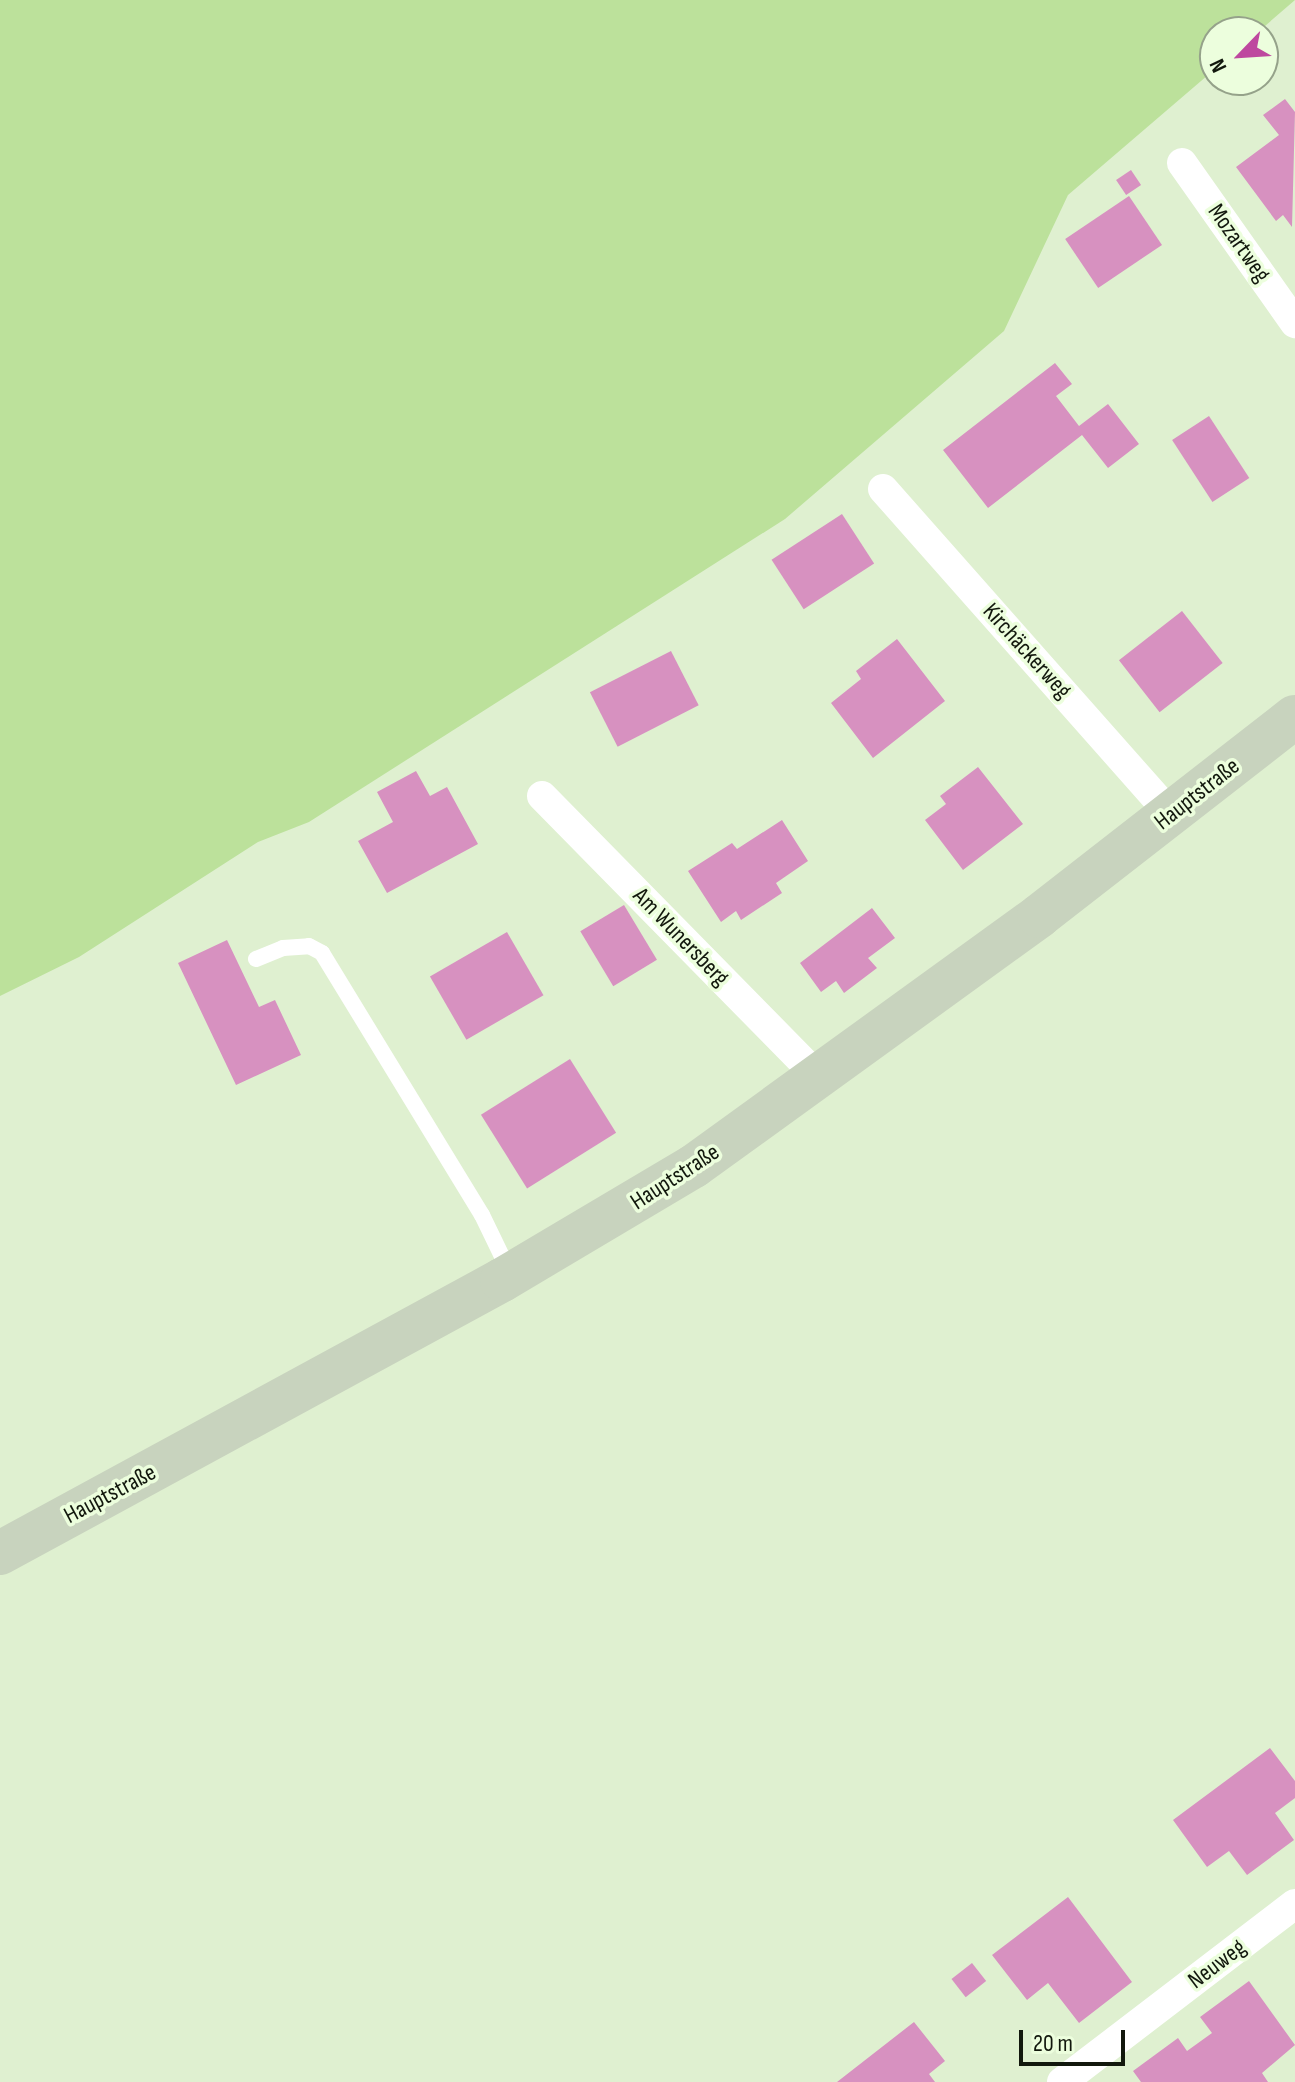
<!DOCTYPE html>
<meta charset="utf-8">
<style>
body{margin:0}
#map{position:relative;width:1295px;height:2082px;overflow:hidden;background:#dff0d0;font-family:"Sofia Sans Condensed",sans-serif}
div>[style]{position:absolute}
[style*='--x']{left:calc(var(--x)*1px);top:calc(var(--y)*1px);width:calc(var(--w)*1px);rotate:calc(var(--a)*1deg)}
.green>*{inset:0;background:#bce19b}
.building>*{inset:0;background:#d791c0;transform-origin:0 0}
.service>*{height:16px;margin:-8px;padding:0 8px;transform-origin:8px;border-radius:8px;background:#fff}
.minor>*{height:30px;margin:-15px;padding:0 15px;transform-origin:15px;border-radius:15px;background:#fff}
.secondary>*{height:44px;margin:-22px;padding:0 22px;transform-origin:22px;border-radius:22px;background:#c8d3be}
span{translate:-50% -50%;white-space:nowrap;text-align:center;line-height:1.15;-webkit-text-stroke:7px #ecfedd;paint-order:stroke}
.street-label{font-size:24px;color:#12180d}
.north{position:absolute;left:1199px;top:16px;width:80px;height:80px;box-sizing:border-box;background:#ecfedd;border:2px solid #95a28a;border-radius:50%;rotate:245deg;font-size:22px;font-weight:700;line-height:32px;text-align:center;color:#12180d}
.north::after{content:'';display:block;margin:auto;width:28px;height:36px;background:#be489f;clip-path:polygon(50% 0,100% 100%,50% 72%,0 100%)}
.scale{position:absolute;left:1019px;top:2030px;width:106px;height:36px;box-sizing:border-box;border:4px solid #12180d;border-top:0;padding-left:10px;font-size:24px;line-height:28px;white-space:nowrap;color:#12180d;-webkit-text-stroke:6px #ecfedd;paint-order:stroke}
</style>
<div id="map">
<div class="green">
<div style="clip-path:polygon(0 0,1295px 0,1258px 32px,1215px 32px,1215px 69px,1068px 195px,1004px 331px,785px 519px,309px 822px,258px 842px,79px 957px,0 996px)"></div>
</div>
<div class="building">
<div style="clip-path:polygon(1285px 99px,1295px 112px,1292px 227px,1283px 215px,1276px 221px,1236px 167px,1279px 135px,1263px 115px)"></div>
<div style="left:1131px;top:170px;width:18px;height:18px;rotate:56deg"></div>
<div style="left:1129px;top:196px;width:59px;height:77px;rotate:56deg"></div>
<div style="clip-path:polygon(1055px 363px,1072px 384px,1056px 396px,1079px 426px,1108px 404px,1139px 444px,1108px 468px,1082px 435px,988px 508px,943px 450px)"></div>
<div style="left:1209px;top:416px;width:74px;height:44px;rotate:57deg"></div>
<div style="left:842px;top:514px;width:59px;height:84px;rotate:57deg"></div>
<div style="left:1182px;top:611px;width:66px;height:80px;rotate:52deg"></div>
<div style="clip-path:polygon(897px 639px,945px 701px,873px 758px,831px 703px,861px 679px,856px 671px)"></div>
<div style="left:671px;top:651px;width:61px;height:91px;rotate:63deg"></div>
<div style="clip-path:polygon(978px 767px,1023px 824px,963px 870px,925px 820px,946px 804px,940px 796px)"></div>
<div style="clip-path:polygon(416px 771px,430px 796px,447px 787px,478px 844px,387px 893px,358px 841px,393px 822px,377px 792px)"></div>
<div style="clip-path:polygon(782px 820px,808px 861px,776px 883px,782px 893px,741px 920px,736px 911px,721px 922px,688px 871px,732px 843px,737px 849px)"></div>
<div style="left:624px;top:905px;width:64px;height:51px;rotate:59deg"></div>
<div style="clip-path:polygon(872px 908px,895px 938px,868px 958px,877px 968px,844px 993px,836px 981px,821px 992px,800px 963px)"></div>
<div style="left:507px;top:932px;width:73px;height:89px;rotate:60deg"></div>
<div style="clip-path:polygon(227px 940px,259px 1007px,275px 1000px,301px 1055px,236px 1085px,178px 963px)"></div>
<div style="left:570px;top:1059px;width:87px;height:105px;rotate:58deg"></div>
<div style="clip-path:polygon(1270px 1748px,1295px 1781px,1295px 1798px,1275px 1813px,1294px 1840px,1247px 1875px,1229px 1851px,1207px 1867px,1173px 1820px)"></div>
<div style="clip-path:polygon(1068px 1897px,1132px 1982px,1079px 2023px,1048px 1983px,1027px 2000px,992px 1955px)"></div>
<div style="left:972px;top:1963px;width:23px;height:26px;rotate:52deg"></div>
<div style="clip-path:polygon(1249px 1981px,1295px 2045px,1262px 2073px,1268px 2082px,1141px 2082px,1133px 2071px,1178px 2038px,1187px 2051px,1212px 2033px,1200px 2017px)"></div>
<div style="clip-path:polygon(914px 2022px,945px 2061px,929px 2074px,935px 2082px,837px 2082px)"></div>
</div>
<div class="service">
<div style="--x:256;--y:959;--w:29;--a:-22"></div>
<div style="--x:283;--y:948;--w:26;--a:-4"></div>
<div style="--x:309;--y:946;--w:15;--a:28"></div>
<div style="--x:322;--y:953;--w:307;--a:58.6"></div>
<div style="--x:482;--y:1215;--w:64;--a:64.2"></div>
</div>
<div class="minor">
<div style="--x:1182;--y:163;--w:196;--a:54.8"></div>
<div style="--x:883;--y:489;--w:434;--a:48.5"></div>
<div style="--x:542;--y:796;--w:395;--a:45.5"></div>
<div style="--x:1062;--y:2082;--w:293;--a:-37.4"></div>
</div>
<div class="secondary">
<div style="--x:0;--y:1553;--w:571;--a:-28.54"></div>
<div style="--x:502;--y:1280;--w:223;--a:-30.7"></div>
<div style="--x:694;--y:1166;--w:426;--a:-35.9"></div>
<div style="--x:1039;--y:916;--w:324;--a:-37.9"></div>
</div>
<div class="street-label">
<span style="left:1239px;top:243px;rotate:55deg">Mozartweg</span>
<span style="left:1027px;top:651px;rotate:48deg">Kirchäckerweg</span>
<span style="left:1197px;top:794px;rotate:-38deg">Hauptstraße</span>
<span style="left:681px;top:937px;rotate:46deg">Am Wunersberg</span>
<span style="left:675px;top:1177px;rotate:-33deg">Hauptstraße</span>
<span style="left:110px;top:1494px;rotate:-28deg">Hauptstraße</span>
<span style="left:1217px;top:1964px;rotate:-37deg">Neuweg</span>
</div>
<div class="north">N</div>
<div class="scale">20 m</div>
</div>
